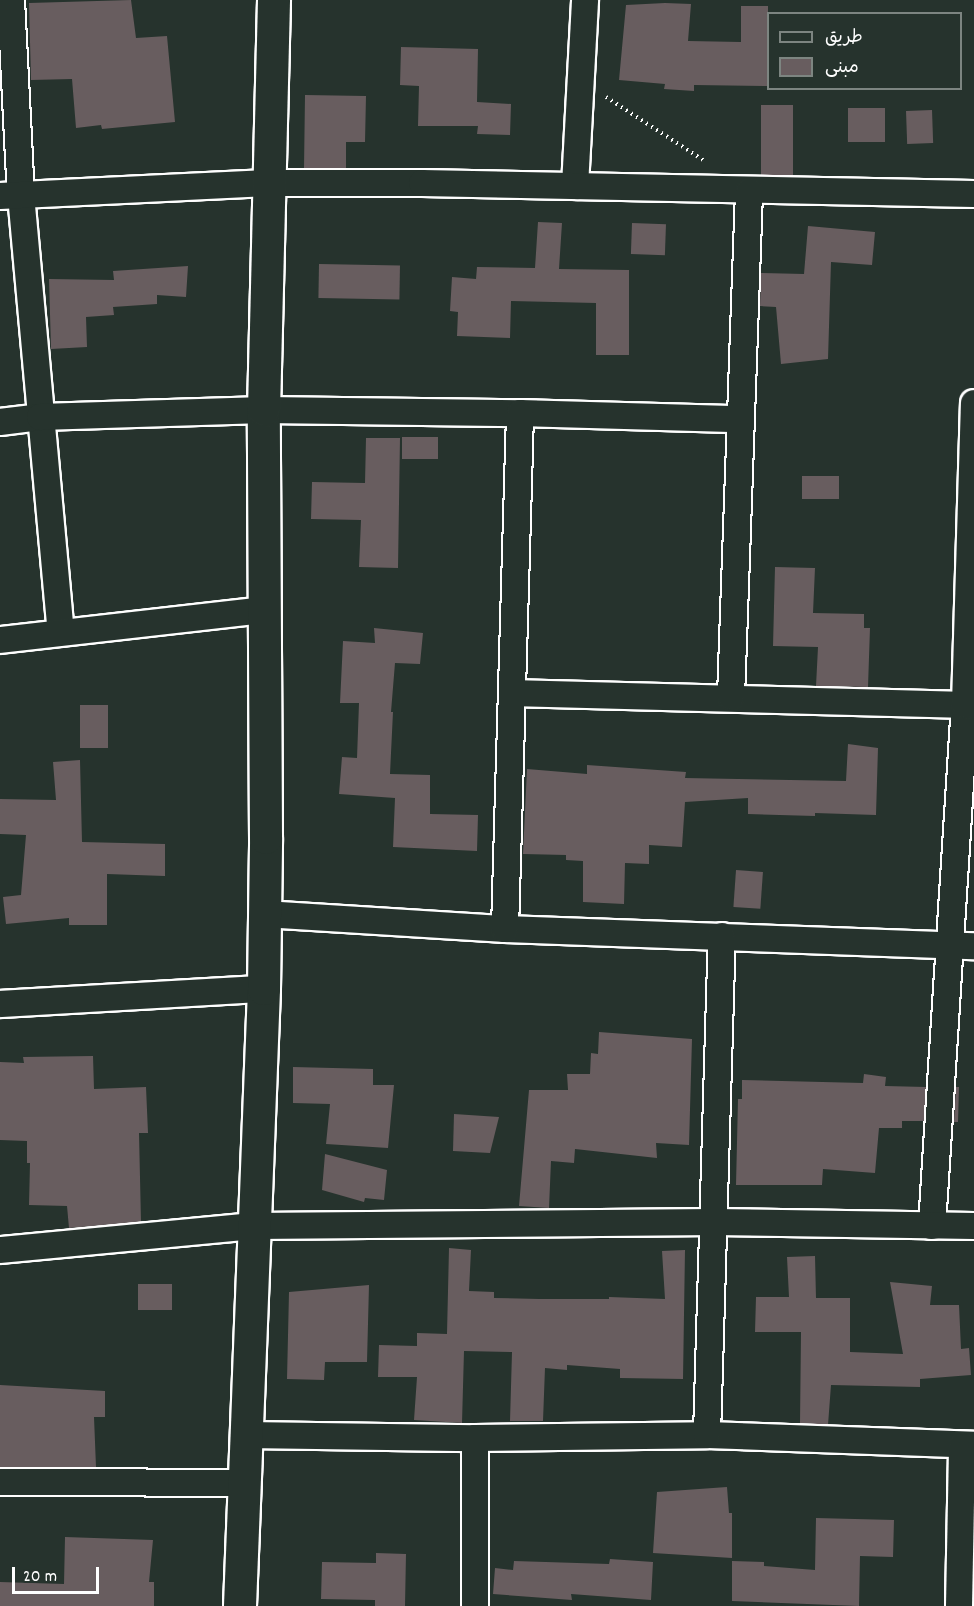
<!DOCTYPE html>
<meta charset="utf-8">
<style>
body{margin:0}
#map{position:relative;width:974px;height:1606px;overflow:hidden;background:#26332d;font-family:Dekko,"Playpen Sans Arabic",sans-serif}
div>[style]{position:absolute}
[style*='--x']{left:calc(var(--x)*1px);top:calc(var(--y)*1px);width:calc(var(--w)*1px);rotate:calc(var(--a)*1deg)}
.building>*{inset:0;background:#685d5f;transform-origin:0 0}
.path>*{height:4px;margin-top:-2px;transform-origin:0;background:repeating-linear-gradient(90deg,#fff 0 1.5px,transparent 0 6px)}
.roads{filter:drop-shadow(2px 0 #fff) drop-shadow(-2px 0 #fff) drop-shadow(0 2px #fff) drop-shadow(0 -2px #fff)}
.minor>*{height:26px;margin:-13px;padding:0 13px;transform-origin:13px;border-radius:13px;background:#26332d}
.tertiary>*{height:32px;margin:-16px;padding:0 16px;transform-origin:16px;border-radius:16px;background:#26332d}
span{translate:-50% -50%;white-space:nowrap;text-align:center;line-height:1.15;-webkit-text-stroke:4.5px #26332d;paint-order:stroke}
.legend{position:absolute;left:767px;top:12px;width:195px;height:78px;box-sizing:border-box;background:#26332d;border:2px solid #7d8581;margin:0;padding:8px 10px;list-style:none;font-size:18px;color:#fff}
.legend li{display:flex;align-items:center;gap:12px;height:30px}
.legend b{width:30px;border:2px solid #7d8581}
.scale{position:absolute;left:12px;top:1567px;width:87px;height:27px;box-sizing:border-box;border:3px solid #fff;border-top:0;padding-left:8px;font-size:18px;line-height:21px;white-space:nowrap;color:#fff;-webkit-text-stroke:4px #26332d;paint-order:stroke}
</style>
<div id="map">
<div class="building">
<div style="clip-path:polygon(131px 0,136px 38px,167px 36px,175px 122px,102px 129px,101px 125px,76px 128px,72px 79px,31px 80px,29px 3px)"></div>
<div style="clip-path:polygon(665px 3px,691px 4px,688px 41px,741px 42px,741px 6px,768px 6px,768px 86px,694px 85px,694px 91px,664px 89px,665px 84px,619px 80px,626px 5px)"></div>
<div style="clip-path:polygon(401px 47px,478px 49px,477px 102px,511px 104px,510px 135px,477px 134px,478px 126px,418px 126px,419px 86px,400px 85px)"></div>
<div style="clip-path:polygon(305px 95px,366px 96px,365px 142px,346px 142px,346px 168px,304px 168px)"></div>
<div style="left:761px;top:105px;width:32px;height:70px"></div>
<div style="left:848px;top:108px;width:37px;height:34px"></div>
<div style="left:932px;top:110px;width:33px;height:26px;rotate:88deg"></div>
<div style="clip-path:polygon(538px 222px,562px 223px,559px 269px,629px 270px,629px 355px,596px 355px,596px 303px,511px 301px,510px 338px,457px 336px,458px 312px,450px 311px,452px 277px,476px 279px,477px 267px,535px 268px)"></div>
<div style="left:632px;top:223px;width:34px;height:31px;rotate:2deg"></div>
<div style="clip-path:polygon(808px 226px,875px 232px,872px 265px,831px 262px,828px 359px,781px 364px,776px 307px,760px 306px,761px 273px,804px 274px)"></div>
<div style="left:319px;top:264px;width:81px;height:34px;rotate:1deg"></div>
<div style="clip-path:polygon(188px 266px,186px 297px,157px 295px,157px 304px,113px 307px,114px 315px,86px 317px,87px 347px,51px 349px,49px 279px,114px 280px,113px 271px)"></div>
<div style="left:402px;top:437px;width:36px;height:22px"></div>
<div style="clip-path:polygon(366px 438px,400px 438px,398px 568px,359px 567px,361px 520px,311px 519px,312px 482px,365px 483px)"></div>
<div style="left:839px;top:476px;width:23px;height:37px;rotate:90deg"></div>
<div style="clip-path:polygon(775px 567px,815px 568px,813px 613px,864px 614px,864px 628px,870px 628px,868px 687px,816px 686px,818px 647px,773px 646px)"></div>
<div style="clip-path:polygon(374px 628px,423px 633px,420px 664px,395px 663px,391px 712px,393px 712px,390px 774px,430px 775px,430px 814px,478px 815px,477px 851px,393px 847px,395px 798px,339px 794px,342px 757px,357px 758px,359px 703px,340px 703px,343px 641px,375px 643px)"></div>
<div style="left:108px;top:705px;width:43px;height:28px;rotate:90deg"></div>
<div style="clip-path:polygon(848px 744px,878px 748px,876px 815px,815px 813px,815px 816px,748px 814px,748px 798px,685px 802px,682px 847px,649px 845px,649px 864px,625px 863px,624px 904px,583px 902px,583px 861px,566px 860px,566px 855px,523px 854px,527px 769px,587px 774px,587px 765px,686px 772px,685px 778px,846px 781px)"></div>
<div style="clip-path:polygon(80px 760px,82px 842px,165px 844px,165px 876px,107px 874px,107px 925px,69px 925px,69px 918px,6px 924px,3px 897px,21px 895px,26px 835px,0 834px,0 799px,56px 800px,53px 762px)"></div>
<div style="left:736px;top:870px;width:27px;height:37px;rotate:4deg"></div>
<div style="clip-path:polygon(599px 1032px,692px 1039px,689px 1145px,656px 1143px,657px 1158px,575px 1149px,574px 1163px,551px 1161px,549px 1208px,519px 1206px,529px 1090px,568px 1090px,567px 1074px,590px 1074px,591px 1053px,598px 1054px)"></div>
<div style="clip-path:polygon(93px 1056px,94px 1089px,146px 1087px,148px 1133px,139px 1133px,141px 1222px,69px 1228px,67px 1206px,29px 1205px,30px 1163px,27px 1163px,27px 1141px,0 1140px,0 1062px,24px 1063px,23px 1057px)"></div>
<div style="clip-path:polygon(293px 1067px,373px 1069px,373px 1085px,394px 1085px,388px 1148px,326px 1144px,330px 1104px,293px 1103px)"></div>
<div style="clip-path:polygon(864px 1074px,886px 1077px,885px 1086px,926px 1087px,924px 1121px,902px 1121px,902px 1128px,879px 1128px,875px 1173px,823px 1169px,822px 1185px,736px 1185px,738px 1099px,742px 1099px,742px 1080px,863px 1083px)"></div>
<div style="clip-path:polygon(956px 1087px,959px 1087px,958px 1122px,954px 1122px)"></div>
<div style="clip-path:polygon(454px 1114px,499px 1117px,490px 1153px,453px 1151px)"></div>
<div style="clip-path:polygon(325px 1154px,387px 1170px,384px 1200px,365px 1198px,364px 1202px,322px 1190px)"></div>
<div style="clip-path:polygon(449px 1248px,471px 1250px,469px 1291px,494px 1292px,494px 1298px,539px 1299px,609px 1299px,609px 1297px,665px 1299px,662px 1251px,685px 1250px,683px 1379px,620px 1378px,620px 1369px,567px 1365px,567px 1370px,545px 1368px,543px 1421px,510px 1421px,512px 1352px,464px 1351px,462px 1423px,414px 1420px,417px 1377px,378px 1377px,379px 1345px,417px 1346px,417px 1333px,447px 1334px)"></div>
<div style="clip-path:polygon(815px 1256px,816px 1298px,850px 1298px,850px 1352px,903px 1354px,890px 1282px,932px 1286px,930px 1305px,959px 1305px,961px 1349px,969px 1348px,971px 1375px,920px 1379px,920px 1387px,831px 1385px,828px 1425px,800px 1423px,801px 1332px,755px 1332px,756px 1297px,789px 1297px,787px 1257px)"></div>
<div style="left:172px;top:1284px;width:26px;height:34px;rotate:90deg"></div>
<div style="clip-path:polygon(369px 1285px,367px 1362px,325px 1362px,324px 1380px,287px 1379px,289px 1292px)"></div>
<div style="clip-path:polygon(0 1385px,105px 1391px,105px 1417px,94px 1417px,96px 1467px,0 1467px)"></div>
<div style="clip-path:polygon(727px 1487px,729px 1513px,732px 1513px,732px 1558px,653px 1553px,657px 1492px)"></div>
<div style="clip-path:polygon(816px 1518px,894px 1520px,893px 1557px,860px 1556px,859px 1606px,732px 1601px,732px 1561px,764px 1562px,764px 1566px,815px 1570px)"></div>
<div style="clip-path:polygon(65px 1537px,153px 1540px,149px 1582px,154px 1582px,154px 1606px,0 1606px,0 1582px,64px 1584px)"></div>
<div style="clip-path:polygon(376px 1553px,406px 1554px,405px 1606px,375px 1606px,375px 1600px,321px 1599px,322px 1562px,376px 1563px)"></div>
<div style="clip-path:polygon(610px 1559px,653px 1562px,651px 1600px,571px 1594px,572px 1600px,493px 1594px,495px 1568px,513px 1570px,514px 1561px,609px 1564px)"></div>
</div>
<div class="path">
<div style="--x:606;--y:97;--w:116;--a:33"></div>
</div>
<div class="roads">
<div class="minor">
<div style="--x:11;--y:0;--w:195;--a:87.1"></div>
<div style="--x:21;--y:195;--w:438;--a:84.8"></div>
<div style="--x:575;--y:186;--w:186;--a:-86.9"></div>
<div style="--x:0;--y:196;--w:268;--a:-2.8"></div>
<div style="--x:268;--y:183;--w:154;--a:0"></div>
<div style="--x:422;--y:183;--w:552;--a:1.14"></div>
<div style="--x:0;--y:422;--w:40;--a:-7.1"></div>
<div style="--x:40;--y:417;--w:224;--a:-1.8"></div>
<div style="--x:264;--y:410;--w:256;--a:0.7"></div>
<div style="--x:520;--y:413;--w:220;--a:1.6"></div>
<div style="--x:0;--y:640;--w:267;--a:-6.5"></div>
<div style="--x:514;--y:693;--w:460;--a:1.5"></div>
<div style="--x:731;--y:697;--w:506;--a:-87.96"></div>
<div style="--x:265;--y:914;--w:240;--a:3.6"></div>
<div style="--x:505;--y:929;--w:469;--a:2.1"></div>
<div style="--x:505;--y:929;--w:516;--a:-88.33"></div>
<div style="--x:0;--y:1004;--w:264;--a:-3.3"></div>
<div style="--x:932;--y:1226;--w:522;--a:-86.38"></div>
<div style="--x:965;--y:705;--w:302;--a:-88.3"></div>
<div style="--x:0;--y:1250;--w:255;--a:-5.4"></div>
<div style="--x:254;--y:1226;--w:461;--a:-0.5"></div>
<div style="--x:715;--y:1222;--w:259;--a:0.9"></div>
<div style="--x:246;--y:1435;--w:229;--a:0.8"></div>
<div style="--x:475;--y:1438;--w:232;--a:-0.7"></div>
<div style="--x:707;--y:1435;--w:267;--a:2.1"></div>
<div style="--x:707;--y:1435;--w:499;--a:-88.3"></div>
<div style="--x:475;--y:1438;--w:168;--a:90"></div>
<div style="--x:0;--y:1482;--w:245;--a:0.2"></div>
<div style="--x:959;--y:1606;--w:161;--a:-88.9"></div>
</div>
<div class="tertiary">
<div style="--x:240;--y:1606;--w:617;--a:-87.77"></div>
<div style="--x:264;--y:989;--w:151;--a:-89.2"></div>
<div style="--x:266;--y:838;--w:428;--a:-90.3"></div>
<div style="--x:264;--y:410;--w:410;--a:-88.6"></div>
</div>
</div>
<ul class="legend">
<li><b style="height:8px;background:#26332d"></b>طريق</li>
<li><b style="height:16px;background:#685d5f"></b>مبنى</li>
</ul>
<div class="scale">20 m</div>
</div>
